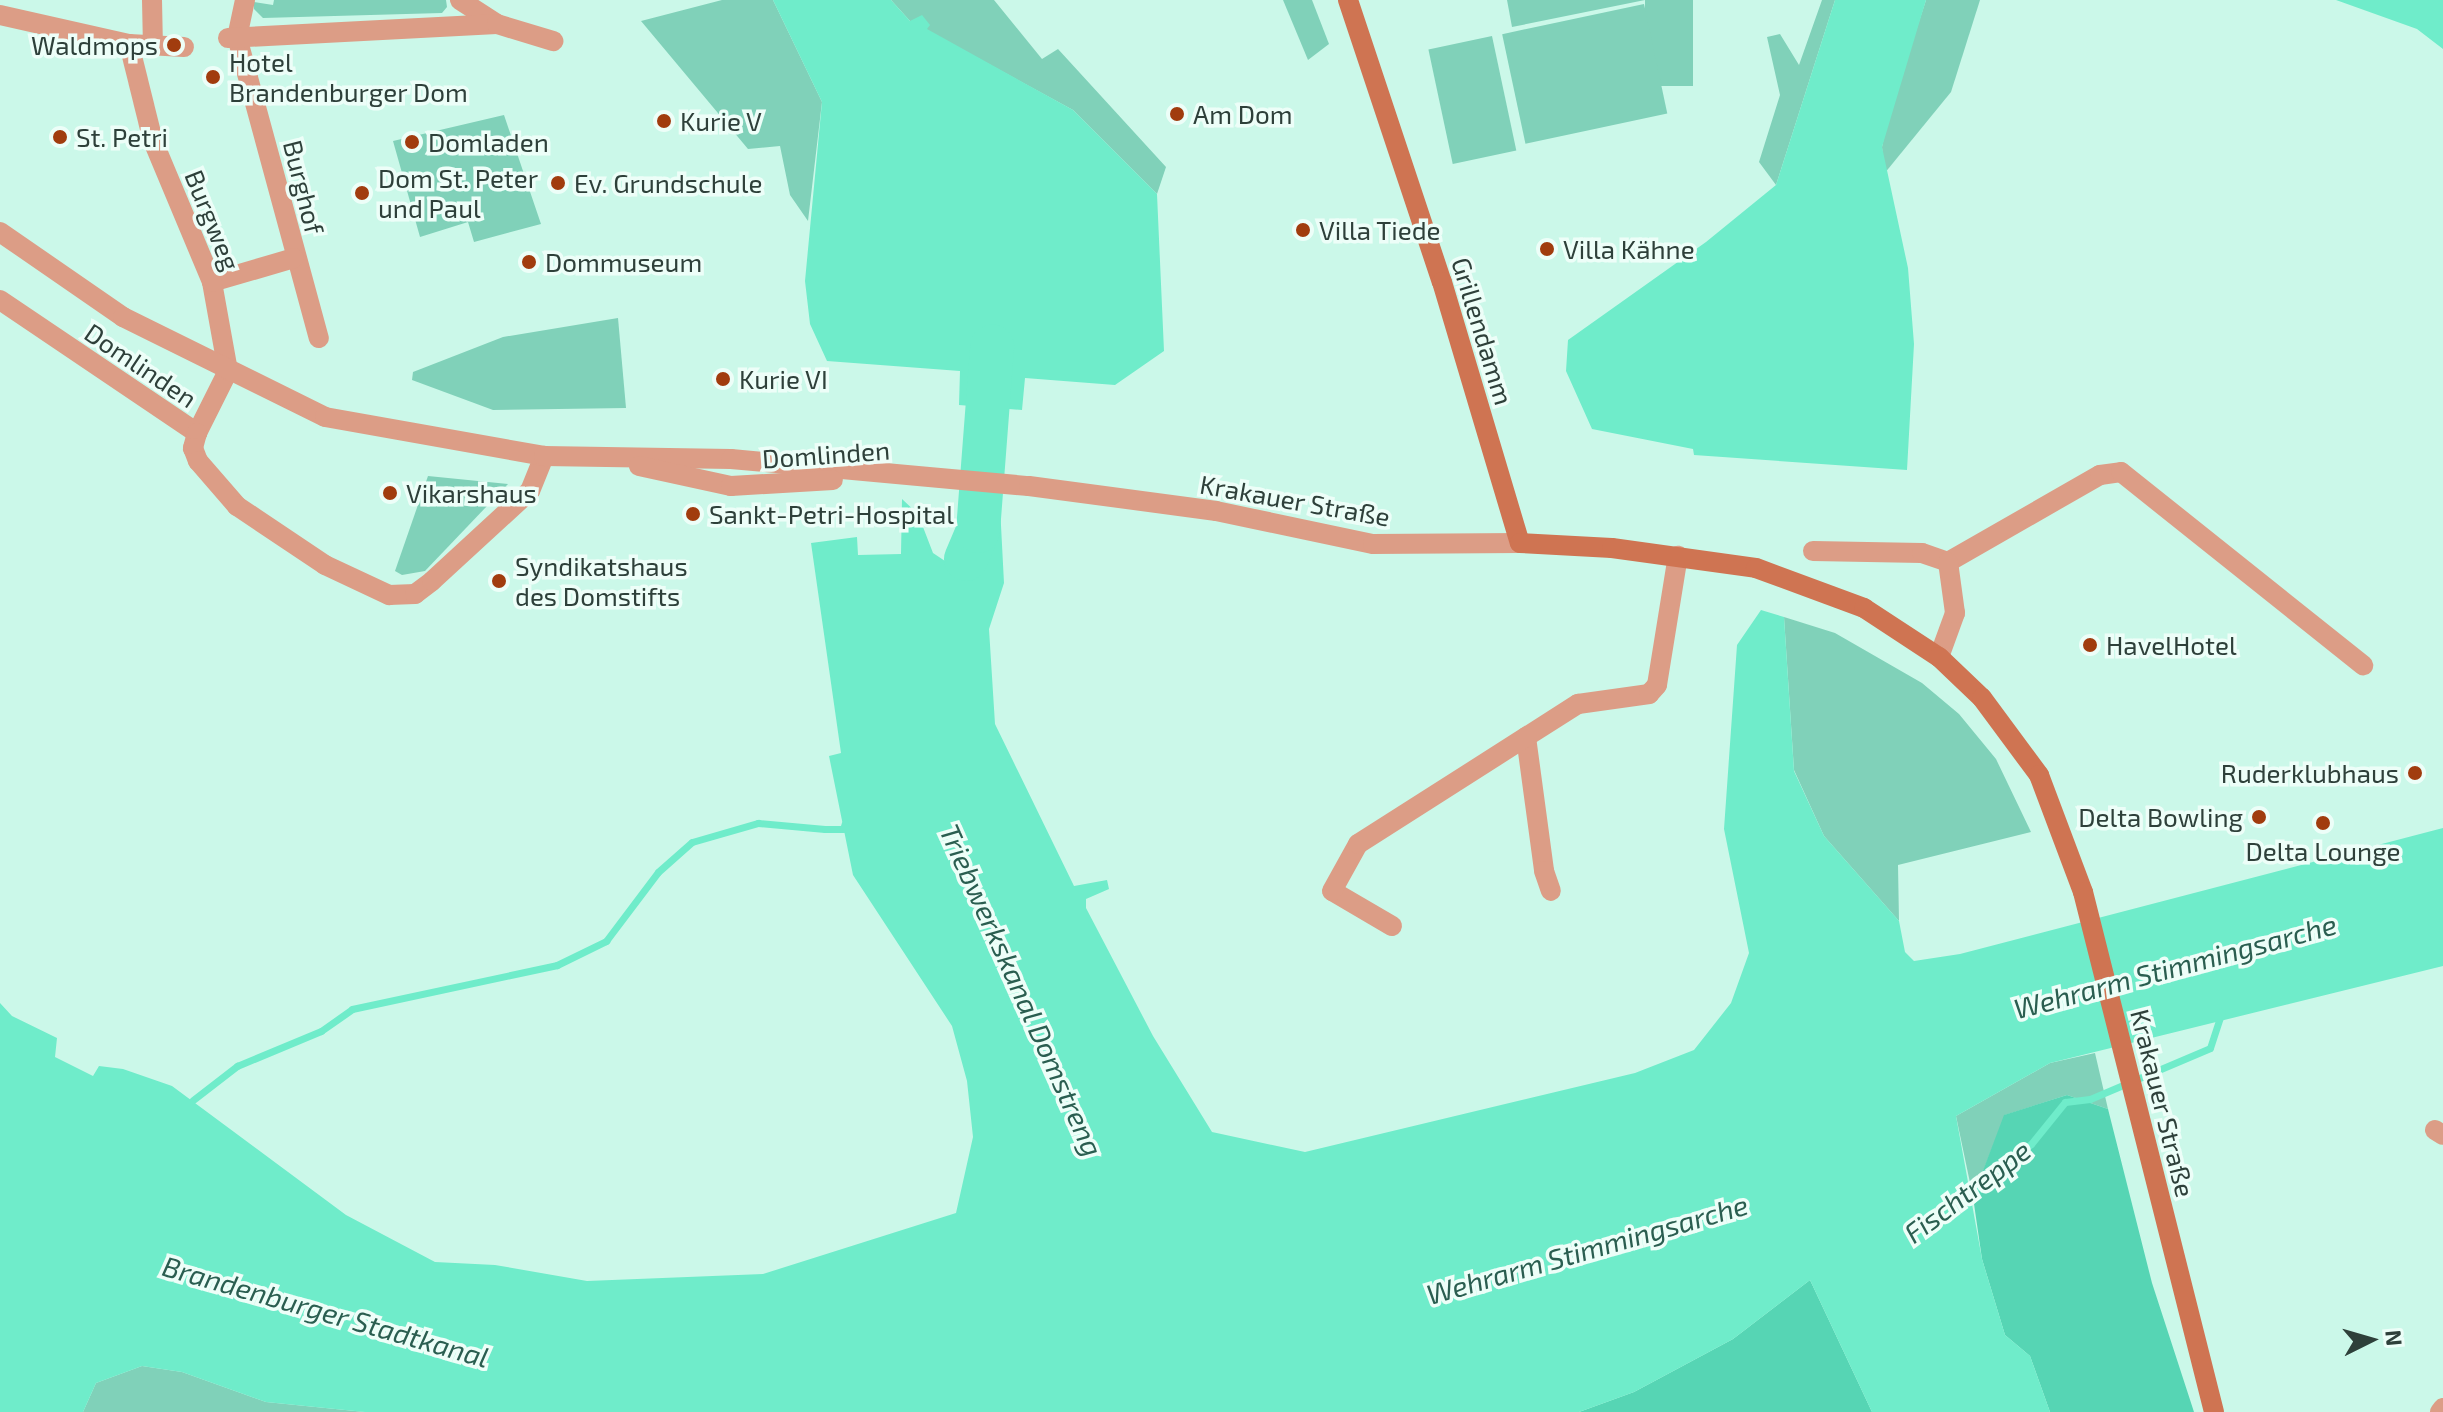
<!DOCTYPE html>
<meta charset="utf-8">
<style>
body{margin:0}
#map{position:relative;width:2443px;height:1412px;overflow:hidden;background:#cbf8e9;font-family:"Exo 2",sans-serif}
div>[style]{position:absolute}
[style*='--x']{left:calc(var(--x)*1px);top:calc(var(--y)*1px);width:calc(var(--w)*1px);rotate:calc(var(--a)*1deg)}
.green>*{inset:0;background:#80d1b9;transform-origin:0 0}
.forest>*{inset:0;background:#56d5b4}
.water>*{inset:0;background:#6fecca}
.stream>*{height:7px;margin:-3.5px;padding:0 3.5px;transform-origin:3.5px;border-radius:3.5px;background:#6fecca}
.river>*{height:44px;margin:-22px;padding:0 22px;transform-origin:22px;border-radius:22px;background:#6fecca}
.minor>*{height:20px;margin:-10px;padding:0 10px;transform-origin:10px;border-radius:10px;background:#dc9d86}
.tertiary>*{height:20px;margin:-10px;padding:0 10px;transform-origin:10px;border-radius:10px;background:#dc9d86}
.secondary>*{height:20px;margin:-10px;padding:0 10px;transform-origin:10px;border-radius:10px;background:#cf7452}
.dots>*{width:22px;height:22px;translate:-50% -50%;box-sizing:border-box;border:4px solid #edfef8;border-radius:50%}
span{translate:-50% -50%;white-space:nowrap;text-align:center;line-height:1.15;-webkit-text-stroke:7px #edfef8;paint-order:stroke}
.poi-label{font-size:26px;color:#2e403a}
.right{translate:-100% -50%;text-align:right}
.left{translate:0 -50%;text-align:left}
.street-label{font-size:26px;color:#2e403a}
.water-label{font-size:28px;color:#2a5e50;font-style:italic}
.north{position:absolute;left:2331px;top:1300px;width:80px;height:80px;-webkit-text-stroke:6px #edfef8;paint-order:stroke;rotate:85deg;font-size:22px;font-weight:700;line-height:32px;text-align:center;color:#2e403a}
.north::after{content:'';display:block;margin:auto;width:28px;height:36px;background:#2e403a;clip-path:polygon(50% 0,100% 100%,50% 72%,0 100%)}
</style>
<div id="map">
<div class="green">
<div style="clip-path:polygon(274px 0,446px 0,447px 7px,442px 13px,263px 18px,254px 9px,254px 2px,273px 5px)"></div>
<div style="clip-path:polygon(722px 0,773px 0,822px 102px,808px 221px,790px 195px,780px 146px,748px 149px,641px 21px)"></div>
<div style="clip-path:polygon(891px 0,994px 0,1042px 59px,1058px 49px,1166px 167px,1157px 194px,1073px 110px,910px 21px)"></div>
<div style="clip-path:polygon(1283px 0,1312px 0,1329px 44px,1308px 60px)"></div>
<div style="clip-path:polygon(1507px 0,1645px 0,1512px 27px)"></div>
<div style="left:1645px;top:0;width:48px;height:86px"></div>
<div style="clip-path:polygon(1822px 0,1835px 0,1776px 185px,1759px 162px,1780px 95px,1767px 37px,1780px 34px,1799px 65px)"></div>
<div style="clip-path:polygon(1926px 0,1980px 0,1951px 92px,1884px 174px,1882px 147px,1888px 117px)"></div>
<div style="left:1644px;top:4px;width:112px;height:145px;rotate:78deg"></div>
<div style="left:1492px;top:36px;width:117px;height:65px;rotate:78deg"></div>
<div style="clip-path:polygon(504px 115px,541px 224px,474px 242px,468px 222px,420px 237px,393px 141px)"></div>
<div style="clip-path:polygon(618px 318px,626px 408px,493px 410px,412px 380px,413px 372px,503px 337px)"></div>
<div style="clip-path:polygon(428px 476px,508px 484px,425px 571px,402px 575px,395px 571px)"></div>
<div style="clip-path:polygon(1784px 617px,1835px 633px,1922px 683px,1959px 714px,1996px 759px,2031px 832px,1898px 865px,1899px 921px,1824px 836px,1794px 770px)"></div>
<div style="clip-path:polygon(2095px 1053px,2108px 1109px,2067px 1095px,2005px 1115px,1973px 1197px,1956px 1116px,2050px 1063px)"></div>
<div style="clip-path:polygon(142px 1366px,182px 1372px,266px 1402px,365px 1412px,83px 1412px,96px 1383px)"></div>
</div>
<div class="forest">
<div style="clip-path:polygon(2067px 1095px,2108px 1109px,2152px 1283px,2194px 1412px,2050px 1412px,2030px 1356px,2005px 1335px,1982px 1259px,1973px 1197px,2004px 1115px)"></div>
<div style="clip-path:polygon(1810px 1280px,1872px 1412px,1579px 1412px,1634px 1392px,1733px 1339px)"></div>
</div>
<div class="water">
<div style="clip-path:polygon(773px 0,891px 0,910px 21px,922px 15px,930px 25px,927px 29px,1073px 110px,1157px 194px,1164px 351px,1115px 385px,1025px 378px,1022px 410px,959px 405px,960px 371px,827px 361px,810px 324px,805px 281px,822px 102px)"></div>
<div style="clip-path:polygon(1835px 0,1926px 0,1882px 147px,1908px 268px,1914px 344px,1907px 470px,1694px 455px,1693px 449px,1592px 429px,1566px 371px,1568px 340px,1706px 242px,1776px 185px)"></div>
<div style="clip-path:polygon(2336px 0,2443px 0,2443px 49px,2417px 29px)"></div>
<div style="clip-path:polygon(902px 499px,918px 514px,933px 553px,945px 561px,957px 552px,965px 502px,1000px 506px,1004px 583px,989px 629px,995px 724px,1074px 886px,1107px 880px,1109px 889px,1086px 899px,1086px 908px,1153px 1036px,1212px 1132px,1305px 1152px,1635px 1073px,1694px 1050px,1731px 1003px,1749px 953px,1724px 829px,1737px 645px,1761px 610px,1784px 617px,1794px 771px,1824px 836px,1899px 921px,1905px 952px,1914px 961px,1960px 954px,2443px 828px,2443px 966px,2050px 1063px,1956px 1116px,1982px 1259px,2005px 1335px,2030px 1356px,2050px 1412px,1872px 1412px,1810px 1280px,1733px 1339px,1634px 1392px,1579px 1412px,365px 1412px,266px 1402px,182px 1372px,142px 1366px,96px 1383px,83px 1412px,0 1412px,0 1003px,12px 1016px,57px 1038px,55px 1057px,93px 1076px,99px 1066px,123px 1069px,172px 1086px,346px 1215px,435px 1262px,495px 1265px,587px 1281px,763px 1274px,956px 1213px,973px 1137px,967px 1081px,952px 1026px,853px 875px,829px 756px,841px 753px,811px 543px,857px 537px,858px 555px,901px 554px)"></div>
</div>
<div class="stream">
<div style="--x:193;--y:1100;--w:56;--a:-37.7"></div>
<div style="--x:237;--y:1066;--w:91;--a:-22.6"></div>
<div style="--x:321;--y:1031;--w:38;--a:-35"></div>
<div style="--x:352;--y:1009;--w:210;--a:-12.1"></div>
<div style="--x:557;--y:965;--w:55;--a:-26.1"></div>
<div style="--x:606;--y:941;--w:86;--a:-53"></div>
<div style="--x:658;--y:872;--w:45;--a:-41.4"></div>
<div style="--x:692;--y:842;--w:69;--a:-16.1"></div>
<div style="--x:758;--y:823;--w:67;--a:5.1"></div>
<div style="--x:825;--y:829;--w:18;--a:0"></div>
<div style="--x:843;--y:829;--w:6;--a:-72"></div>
<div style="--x:1964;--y:1197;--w:85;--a:-38.3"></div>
<div style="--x:2031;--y:1144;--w:54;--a:-51"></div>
<div style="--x:2065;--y:1102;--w:25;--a:-7"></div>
<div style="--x:2090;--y:1099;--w:130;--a:-23"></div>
<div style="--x:2210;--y:1048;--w:38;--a:-72"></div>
</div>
<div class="river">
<div style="--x:966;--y:559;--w:30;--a:-67"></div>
<div style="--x:978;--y:531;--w:185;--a:-85.6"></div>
</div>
<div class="minor">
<div style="--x:152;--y:0;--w:47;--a:88.8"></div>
<div style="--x:245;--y:0;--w:38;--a:102"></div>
<div style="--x:237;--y:37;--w:312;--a:74.8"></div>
<div style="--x:460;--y:0;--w:44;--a:33"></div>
<div style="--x:0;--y:15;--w:132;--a:12.7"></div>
<div style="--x:129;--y:44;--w:55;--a:3.1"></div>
<div style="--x:228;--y:38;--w:269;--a:-3"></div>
<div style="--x:497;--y:24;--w:59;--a:16.9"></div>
<div style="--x:212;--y:282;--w:85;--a:-16.3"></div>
<div style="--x:0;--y:300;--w:238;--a:34"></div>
<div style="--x:197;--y:433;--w:69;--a:-63.4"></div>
<div style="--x:228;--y:371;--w:90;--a:-100.2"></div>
<div style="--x:212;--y:282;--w:153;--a:-112.7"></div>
<div style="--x:153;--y:141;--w:100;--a:-103.9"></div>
<div style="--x:197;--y:433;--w:16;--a:105"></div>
<div style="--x:193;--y:448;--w:14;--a:69"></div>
<div style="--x:198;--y:461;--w:60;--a:49.1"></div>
<div style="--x:237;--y:506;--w:106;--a:33.8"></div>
<div style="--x:325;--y:565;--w:71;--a:25.1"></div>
<div style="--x:389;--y:595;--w:26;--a:-2"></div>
<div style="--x:415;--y:594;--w:21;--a:-37"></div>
<div style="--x:432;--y:581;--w:133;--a:-42.6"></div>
<div style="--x:530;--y:491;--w:38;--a:-68"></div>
<div style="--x:1813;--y:551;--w:109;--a:1.1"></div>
<div style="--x:1922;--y:553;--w:28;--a:19"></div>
<div style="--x:1948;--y:562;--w:175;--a:-29.8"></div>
<div style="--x:2100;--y:475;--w:21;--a:-8"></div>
<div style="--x:2121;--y:472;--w:310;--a:38.6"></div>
<div style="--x:1939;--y:657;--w:47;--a:-70"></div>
<div style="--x:1955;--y:613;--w:51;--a:-97.8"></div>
<div style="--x:1526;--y:737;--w:135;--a:82.3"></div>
<div style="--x:1544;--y:871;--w:21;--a:71"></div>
<div style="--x:1392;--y:926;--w:69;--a:-149.7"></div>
<div style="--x:1332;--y:891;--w:54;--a:-61"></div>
<div style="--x:1358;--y:844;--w:261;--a:-32.5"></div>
<div style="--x:1578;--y:704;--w:72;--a:-8"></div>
<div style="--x:1649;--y:694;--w:12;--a:-48"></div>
<div style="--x:1657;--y:685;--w:131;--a:-80.8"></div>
<div style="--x:2435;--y:1130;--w:9;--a:32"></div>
<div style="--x:2440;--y:1412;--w:5;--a:-53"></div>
</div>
<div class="tertiary">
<div style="--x:0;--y:232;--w:150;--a:34.6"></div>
<div style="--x:123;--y:317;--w:225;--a:26.3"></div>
<div style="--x:325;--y:417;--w:222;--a:10.1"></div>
<div style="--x:544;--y:456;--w:187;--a:0.9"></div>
<div style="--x:731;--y:459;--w:299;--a:5.2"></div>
<div style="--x:1029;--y:486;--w:189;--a:7.6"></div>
<div style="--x:1216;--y:511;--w:160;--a:11.9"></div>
<div style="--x:1373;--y:544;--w:147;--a:-0.4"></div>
<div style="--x:639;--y:466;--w:94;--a:12.3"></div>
<div style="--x:731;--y:486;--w:102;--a:-3.4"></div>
</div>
<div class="secondary">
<div style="--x:1348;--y:0;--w:297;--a:71.6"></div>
<div style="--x:1442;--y:282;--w:272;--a:73.4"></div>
<div style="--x:1520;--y:543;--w:92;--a:3.1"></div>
<div style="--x:1612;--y:548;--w:145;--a:7.9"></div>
<div style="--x:1756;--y:568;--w:115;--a:20.3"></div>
<div style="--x:1864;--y:608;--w:90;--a:33.2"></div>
<div style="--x:1939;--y:657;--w:59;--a:43.6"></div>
<div style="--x:1982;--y:698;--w:96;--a:53.5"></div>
<div style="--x:2039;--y:775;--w:125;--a:69.4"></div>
<div style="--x:2083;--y:892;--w:536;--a:75.86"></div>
</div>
<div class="dots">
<div style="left:174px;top:45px;background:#a13c0e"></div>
<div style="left:213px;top:77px;background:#a13c0e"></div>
<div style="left:1177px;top:114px;background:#a13c0e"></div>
<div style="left:664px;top:121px;background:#a13c0e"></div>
<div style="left:60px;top:137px;background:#a13c0e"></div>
<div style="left:412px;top:142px;background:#a13c0e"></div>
<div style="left:558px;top:183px;background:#a13c0e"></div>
<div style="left:362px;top:193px;background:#a13c0e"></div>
<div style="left:1303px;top:230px;background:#a13c0e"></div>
<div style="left:1547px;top:249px;background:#a13c0e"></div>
<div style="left:529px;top:262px;background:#a13c0e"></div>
<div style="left:723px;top:379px;background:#a13c0e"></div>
<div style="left:390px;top:493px;background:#a13c0e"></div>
<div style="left:693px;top:514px;background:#a13c0e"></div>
<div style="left:499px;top:581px;background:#a13c0e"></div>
<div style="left:2090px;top:645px;background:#a13c0e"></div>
<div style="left:2415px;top:773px;background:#a13c0e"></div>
<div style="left:2259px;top:817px;background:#a13c0e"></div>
<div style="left:2323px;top:823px;background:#a13c0e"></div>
</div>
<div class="poi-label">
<span class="right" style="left:158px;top:45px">Waldmops</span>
<span class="left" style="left:229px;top:77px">Hotel<br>Brandenburger Dom</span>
<span class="left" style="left:1193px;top:114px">Am Dom</span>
<span class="left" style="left:680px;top:121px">Kurie V</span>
<span class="left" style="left:76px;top:137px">St. Petri</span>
<span class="left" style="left:428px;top:142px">Domladen</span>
<span class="left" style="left:378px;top:193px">Dom St. Peter<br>und Paul</span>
<span class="left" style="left:574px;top:183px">Ev. Grundschule</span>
<span class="left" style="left:1319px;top:230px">Villa Tiede</span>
<span class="left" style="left:1563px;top:249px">Villa Kähne</span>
<span class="left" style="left:545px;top:262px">Dommuseum</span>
<span class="left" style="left:739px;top:379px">Kurie VI</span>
<span class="left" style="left:406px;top:493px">Vikarshaus</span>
<span class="left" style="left:709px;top:514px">Sankt-Petri-Hospital</span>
<span class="left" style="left:515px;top:581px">Syndikatshaus<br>des Domstifts</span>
<span class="left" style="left:2106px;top:645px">HavelHotel</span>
<span class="right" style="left:2399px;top:773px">Ruderklubhaus</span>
<span class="right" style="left:2243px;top:817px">Delta Bowling</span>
<span style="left:2323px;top:851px">Delta Lounge</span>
</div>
<div class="street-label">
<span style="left:304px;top:187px;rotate:76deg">Burghof</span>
<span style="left:213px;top:220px;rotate:68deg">Burgweg</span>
<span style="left:1483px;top:331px;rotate:73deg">Grillendamm</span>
<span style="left:141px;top:365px;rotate:34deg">Domlinden</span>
<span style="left:826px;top:454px;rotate:-4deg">Domlinden</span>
<span style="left:1295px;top:500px;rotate:10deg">Krakauer Straße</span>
<span style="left:2163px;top:1103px;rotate:76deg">Krakauer Straße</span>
</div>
<div class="water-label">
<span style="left:2175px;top:966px;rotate:-15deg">Wehrarm Stimmingsarche</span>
<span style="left:1022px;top:990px;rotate:66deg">Triebwerkskanal Domstreng</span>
<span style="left:1967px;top:1191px;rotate:-37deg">Fischtreppe</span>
<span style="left:1587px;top:1249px;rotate:-16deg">Wehrarm Stimmingsarche</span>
<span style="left:326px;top:1311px;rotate:16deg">Brandenburger Stadtkanal</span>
</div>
<div class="north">N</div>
</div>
